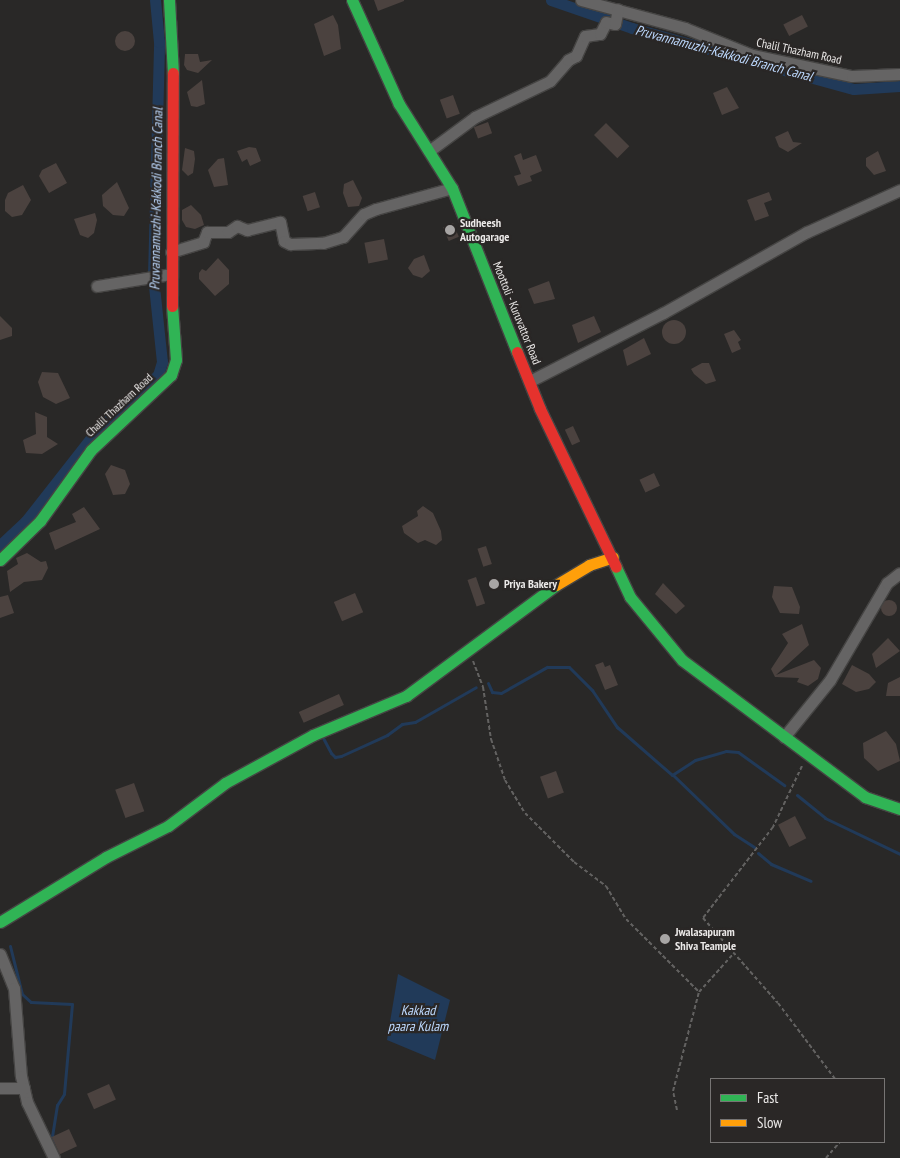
<!DOCTYPE html>
<style>
body{margin:0}
#map{position:relative;width:900px;height:1158px;overflow:hidden;background:#292827;font-family:"PT Sans Narrow",sans-serif}
div>[style]{position:absolute}
[style*='--x']{left:calc(var(--x)*1px);top:calc(var(--y)*1px);width:calc(var(--w)*1px);rotate:calc(var(--a)*1deg)}
.water>*{inset:0;background:#213a59}
.stream>*{height:3px;margin:-1.5px;padding:0 1.5px;transform-origin:1.5px;border-radius:1.5px;background:#213a59}
.canal>*{height:11px;margin:-5.5px;padding:0 5.5px;transform-origin:5.5px;border-radius:5.5px;background:#213a59}
.building>*{inset:0;background:#4b423f;transform-origin:0 0}
.round{border-radius:50%}
.path>*{height:2px;margin-top:-1px;transform-origin:0;background:repeating-linear-gradient(90deg,#636261 0 4px,transparent 0 6.5px)}
.roads{filter:drop-shadow(1px 0 #454443) drop-shadow(-1px 0 #454443) drop-shadow(0 1px #454443) drop-shadow(0 -1px #454443)}
.street>*{height:11px;margin:-5.5px;padding:0 5.5px;transform-origin:5.5px;border-radius:5.5px;background:#656464}
.fast>*{height:11px;margin:-5.5px;padding:0 5.5px;transform-origin:5.5px;border-radius:5.5px;background:#30b455}
.slow>*{height:11px;margin:-5.5px;padding:0 5.5px;transform-origin:5.5px;border-radius:5.5px;background:#ff9f0a}
.jam>*{height:11px;margin:-5.5px;padding:0 5.5px;transform-origin:5.5px;border-radius:5.5px;background:#e5322d}
.dots>*{width:14px;height:14px;translate:-50% -50%;box-sizing:border-box;border:2px solid #2a2726;border-radius:50%}
span{translate:-50% -50%;white-space:nowrap;text-align:center;line-height:1.15;-webkit-text-stroke:4.5px #2a2726;paint-order:stroke}
.street-label{font-size:12px;color:#ebe9e8}
.poi-label{font-size:12px;color:#ebe9e8;font-weight:700}
.left{translate:0 -50%;text-align:left}
.water-label{font-size:14px;color:#bcd8fd;font-style:italic}
.legend{position:absolute;left:710px;top:1078px;width:175px;height:65px;box-sizing:border-box;background:#2a2726;border:1px solid #777574;margin:0;padding:6px 9px;list-style:none;font-size:15px;color:#ebe9e8}
.legend li{display:flex;align-items:center;gap:10px;height:25px}
.legend b{width:25px;border:1px solid #777574}
</style>
<div id="map">
<div class="water">
<div style="clip-path:polygon(398px 974px,450px 1000px,435px 1060px,387px 1040px)"></div>
</div>
<div class="stream">
<div style="--x:488;--y:683;--w:10;--a:66"></div>
<div style="--x:492;--y:692;--w:9;--a:6"></div>
<div style="--x:501;--y:693;--w:53;--a:-29.5"></div>
<div style="--x:547;--y:667;--w:22;--a:0"></div>
<div style="--x:569;--y:667;--w:33;--a:45"></div>
<div style="--x:592;--y:690;--w:45;--a:56"></div>
<div style="--x:617;--y:727;--w:73;--a:41.1"></div>
<div style="--x:672;--y:775;--w:27;--a:-33"></div>
<div style="--x:695;--y:760;--w:32;--a:-16"></div>
<div style="--x:726;--y:751;--w:12;--a:5"></div>
<div style="--x:738;--y:752;--w:57;--a:35.7"></div>
<div style="--x:322;--y:736;--w:19;--a:62"></div>
<div style="--x:331;--y:753;--w:6;--a:45"></div>
<div style="--x:335;--y:757;--w:6;--a:-9"></div>
<div style="--x:341;--y:756;--w:51;--a:-24.5"></div>
<div style="--x:387;--y:735;--w:19;--a:-36"></div>
<div style="--x:402;--y:724;--w:13;--a:-9"></div>
<div style="--x:415;--y:722;--w:70;--a:-29.8"></div>
<div style="--x:673;--y:775;--w:85;--a:44"></div>
<div style="--x:734;--y:834;--w:24;--a:33"></div>
<div style="--x:797;--y:795;--w:36;--a:39"></div>
<div style="--x:825;--y:818;--w:83;--a:25.6"></div>
<div style="--x:758;--y:853;--w:17;--a:40"></div>
<div style="--x:771;--y:864;--w:43;--a:23"></div>
<div style="--x:10;--y:946;--w:49;--a:76"></div>
<div style="--x:22;--y:994;--w:12;--a:42"></div>
<div style="--x:31;--y:1002;--w:41;--a:2.8"></div>
<div style="--x:72;--y:1004;--w:90;--a:95.1"></div>
<div style="--x:64;--y:1094;--w:13;--a:122"></div>
<div style="--x:57;--y:1105;--w:32;--a:99"></div>
<div style="--x:52;--y:1137;--w:11;--a:80"></div>
</div>
<div class="canal">
<div style="--x:551;--y:0;--w:86;--a:19.1"></div>
<div style="--x:632;--y:28;--w:230;--a:15.4"></div>
<div style="--x:854;--y:89;--w:46;--a:-3.7"></div>
<div style="--x:0;--y:545;--w:34;--a:-43"></div>
<div style="--x:25;--y:522;--w:123;--a:-51.9"></div>
<div style="--x:101;--y:425;--w:76;--a:-41.3"></div>
<div style="--x:158;--y:375;--w:14;--a:-73"></div>
<div style="--x:162;--y:362;--w:86;--a:-96"></div>
<div style="--x:153;--y:276;--w:234;--a:-88.5"></div>
<div style="--x:159;--y:42;--w:42;--a:-95.4"></div>
</div>
<div class="building">
<div style="clip-path:polygon(374px 0,404px 0,404px 1px,378px 11px)"></div>
<div style="clip-path:polygon(333px 15px,338px 25px,341px 49px,324px 56px,314px 24px)"></div>
<div style="left:802px;top:15px;width:13px;height:21px;rotate:63deg"></div>
<div class="round" style="left:115px;top:31px;width:20px;height:20px"></div>
<div style="clip-path:polygon(185px 54px,198px 54px,200px 62px,212px 60px,198px 73px,187px 70px,184px 65px)"></div>
<div style="clip-path:polygon(202px 80px,205px 104px,197px 107px,191px 106px,187px 92px)"></div>
<div style="clip-path:polygon(727px 87px,739px 108px,722px 115px,713px 93px)"></div>
<div style="left:453px;top:95px;width:20px;height:14px;rotate:70deg"></div>
<div style="left:488px;top:122px;width:12px;height:15px;rotate:70deg"></div>
<div style="left:606px;top:123px;width:33px;height:17px;rotate:45deg"></div>
<div style="clip-path:polygon(788px 131px,793px 142px,802px 143px,788px 152px,779px 147px,775px 137px)"></div>
<div style="clip-path:polygon(249px 147px,256px 148px,261px 161px,250px 166px,247px 159px,242px 162px,237px 151px)"></div>
<div style="clip-path:polygon(185px 148px,194px 151px,195px 159px,193px 173px,188px 176px,182px 170px)"></div>
<div style="clip-path:polygon(878px 151px,886px 171px,874px 175px,866px 166px,866px 158px)"></div>
<div style="clip-path:polygon(521px 153px,523px 160px,536px 155px,542px 171px,530px 176px,532px 181px,518px 186px,514px 176px,521px 174px,514px 156px)"></div>
<div style="clip-path:polygon(224px 158px,228px 185px,214px 187px,208px 170px,218px 159px)"></div>
<div style="clip-path:polygon(56px 163px,67px 183px,49px 193px,39px 176px,42px 170px)"></div>
<div style="clip-path:polygon(353px 180px,362px 198px,359px 206px,348px 207px,343px 193px,344px 184px)"></div>
<div style="clip-path:polygon(117px 182px,129px 208px,124px 216px,113px 215px,103px 206px,102px 195px)"></div>
<div style="clip-path:polygon(23px 185px,31px 200px,22px 215px,12px 217px,5px 211px,5px 200px,8px 193px)"></div>
<div style="left:315px;top:192px;width:16px;height:13px;rotate:72deg"></div>
<div style="clip-path:polygon(769px 192px,772px 200px,764px 203px,769px 216px,755px 221px,747px 200px)"></div>
<div style="clip-path:polygon(191px 205px,201px 215px,204px 225px,195px 229px,186px 227px,182px 220px,182px 210px)"></div>
<div style="clip-path:polygon(95px 213px,97px 220px,94px 233px,88px 238px,80px 235px,74px 219px)"></div>
<div style="left:453px;top:223px;width:15px;height:11px;rotate:67deg"></div>
<div style="left:384px;top:239px;width:21px;height:20px;rotate:79deg"></div>
<div style="clip-path:polygon(424px 255px,430px 271px,422px 278px,413px 275px,408px 268px,414px 259px)"></div>
<div style="clip-path:polygon(218px 258px,229px 270px,229px 284px,215px 296px,199px 279px,199px 273px,202px 269px,206px 271px)"></div>
<div style="clip-path:polygon(549px 281px,555px 299px,534px 304px,528px 289px)"></div>
<div style="clip-path:polygon(0 316px,12px 328px,12px 336px,0 340px)"></div>
<div style="clip-path:polygon(594px 316px,601px 332px,578px 343px,572px 325px)"></div>
<div class="round" style="left:662px;top:320px;width:24px;height:24px"></div>
<div style="clip-path:polygon(734px 330px,741px 340px,738px 342px,741px 349px,732px 353px,724px 334px)"></div>
<div style="clip-path:polygon(644px 338px,651px 354px,627px 366px,623px 350px)"></div>
<div style="clip-path:polygon(702px 363px,709px 363px,716px 381px,706px 384px,694px 374px,691px 369px)"></div>
<div style="clip-path:polygon(42px 372px,58px 373px,70px 398px,56px 404px,43px 397px,38px 382px)"></div>
<div style="clip-path:polygon(35px 412px,47px 417px,47px 437px,58px 444px,42px 454px,26px 453px,23px 440px,36px 434px)"></div>
<div style="left:573px;top:426px;width:17px;height:9px;rotate:65deg"></div>
<div style="clip-path:polygon(111px 465px,125px 470px,130px 484px,125px 494px,113px 495px,105px 474px)"></div>
<div style="left:654px;top:473px;width:14px;height:16px;rotate:65deg"></div>
<div style="clip-path:polygon(423px 506px,433px 513px,441px 531px,442px 540px,436px 545px,425px 540px,418px 543px,404px 533px,402px 526px,418px 516px,417px 511px)"></div>
<div style="clip-path:polygon(84px 507px,100px 529px,55px 550px,49px 533px,76px 522px,72px 514px)"></div>
<div style="left:486px;top:546px;width:19px;height:9px;rotate:72deg"></div>
<div style="clip-path:polygon(27px 553px,41px 562px,46px 561px,48px 568px,42px 580px,24px 582px,10px 592px,7px 571px,18px 564px,16px 558px)"></div>
<div style="left:476px;top:577px;width:28px;height:9px;rotate:71deg"></div>
<div style="clip-path:polygon(663px 583px,685px 606px,676px 614px,655px 594px)"></div>
<div style="clip-path:polygon(774px 586px,792px 587px,800px 607px,799px 614px,780px 613px,772px 597px)"></div>
<div style="left:355px;top:593px;width:21px;height:23px;rotate:67deg"></div>
<div style="clip-path:polygon(8px 595px,14px 613px,0 618px,0 597px)"></div>
<div class="round" style="left:881px;top:600px;width:16px;height:16px"></div>
<div style="clip-path:polygon(802px 624px,809px 645px,776px 675px,814px 660px,821px 668px,818px 679px,808px 686px,797px 682px,799px 678px,775px 677px,771px 669px,788px 643px,782px 634px)"></div>
<div style="clip-path:polygon(888px 638px,900px 651px,876px 668px,872px 654px)"></div>
<div style="clip-path:polygon(603px 662px,605px 667px,610px 665px,618px 685px,605px 690px,595px 665px)"></div>
<div style="clip-path:polygon(852px 665px,869px 674px,876px 682px,869px 689px,856px 692px,842px 684px)"></div>
<div style="clip-path:polygon(900px 677px,900px 696px,886px 696px,888px 683px)"></div>
<div style="left:339px;top:694px;width:12px;height:44px;rotate:66deg"></div>
<div style="clip-path:polygon(886px 731px,896px 744px,900px 761px,878px 771px,864px 758px,863px 743px)"></div>
<div style="left:556px;top:771px;width:23px;height:17px;rotate:70deg"></div>
<div style="left:134px;top:783px;width:30px;height:20px;rotate:70deg"></div>
<div style="left:795px;top:816px;width:25px;height:19px;rotate:63deg"></div>
<div style="left:109px;top:1084px;width:17px;height:24px;rotate:66deg"></div>
<div style="left:69px;top:1129px;width:19px;height:19px;rotate:65deg"></div>
</div>
<div class="path">
<div style="--x:473;--y:661;--w:28;--a:69"></div>
<div style="--x:483;--y:687;--w:53;--a:81.3"></div>
<div style="--x:491;--y:739;--w:43;--a:71.1"></div>
<div style="--x:505;--y:780;--w:39;--a:59"></div>
<div style="--x:525;--y:813;--w:69;--a:45"></div>
<div style="--x:574;--y:862;--w:40;--a:37"></div>
<div style="--x:606;--y:886;--w:39;--a:59"></div>
<div style="--x:626;--y:919;--w:103;--a:45"></div>
<div style="--x:802;--y:766;--w:68;--a:115.4"></div>
<div style="--x:773;--y:827;--w:115;--a:127.6"></div>
<div style="--x:703;--y:918;--w:113;--a:48.6"></div>
<div style="--x:778;--y:1003;--w:95;--a:53.1"></div>
<div style="--x:677;--y:1110;--w:19;--a:-102"></div>
<div style="--x:673;--y:1091;--w:102;--a:-75.3"></div>
<div style="--x:699;--y:992;--w:52;--a:-48.1"></div>
<div style="--x:826;--y:1158;--w:21;--a:-49"></div>
</div>
<div class="roads">
<div class="street">
<div style="--x:581;--y:0;--w:108;--a:15.1"></div>
<div style="--x:685;--y:28;--w:72;--a:21.9"></div>
<div style="--x:752;--y:55;--w:102;--a:11.9"></div>
<div style="--x:852;--y:76;--w:48;--a:-2.4"></div>
<div style="--x:429;--y:151;--w:57;--a:-36.5"></div>
<div style="--x:475;--y:117;--w:83;--a:-25.6"></div>
<div style="--x:550;--y:81;--w:28;--a:-49"></div>
<div style="--x:568;--y:60;--w:9;--a:-27"></div>
<div style="--x:576;--y:56;--w:22;--a:-66"></div>
<div style="--x:585;--y:36;--w:15;--a:-8"></div>
<div style="--x:600;--y:34;--w:13;--a:-63"></div>
<div style="--x:606;--y:22;--w:9;--a:13"></div>
<div style="--x:615;--y:24;--w:15;--a:-79"></div>
<div style="--x:171;--y:252;--w:34;--a:-17"></div>
<div style="--x:203;--y:242;--w:11;--a:-68"></div>
<div style="--x:207;--y:232;--w:21;--a:0"></div>
<div style="--x:228;--y:232;--w:11;--a:-34"></div>
<div style="--x:237;--y:226;--w:11;--a:22"></div>
<div style="--x:247;--y:230;--w:34;--a:-14"></div>
<div style="--x:280;--y:222;--w:19;--a:78"></div>
<div style="--x:284;--y:241;--w:7;--a:27"></div>
<div style="--x:290;--y:244;--w:33;--a:-2"></div>
<div style="--x:323;--y:243;--w:21;--a:-17"></div>
<div style="--x:343;--y:237;--w:31;--a:-48"></div>
<div style="--x:364;--y:214;--w:13;--a:-23"></div>
<div style="--x:376;--y:209;--w:79;--a:-15.4"></div>
<div style="--x:97;--y:286;--w:75;--a:-9.2"></div>
<div style="--x:530;--y:381;--w:149;--a:-27.1"></div>
<div style="--x:663;--y:313;--w:165;--a:-29.4"></div>
<div style="--x:807;--y:232;--w:102;--a:-24.3"></div>
<div style="--x:784;--y:737;--w:73;--a:-51.1"></div>
<div style="--x:830;--y:680;--w:113;--a:-59.6"></div>
<div style="--x:887;--y:583;--w:16;--a:-38"></div>
<div style="--x:0;--y:954;--w:37;--a:68"></div>
<div style="--x:14;--y:988;--w:88;--a:85.5"></div>
<div style="--x:21;--y:1076;--w:27;--a:77"></div>
<div style="--x:27;--y:1102;--w:62;--a:64.3"></div>
<div style="--x:0;--y:1088;--w:24;--a:0"></div>
</div>
<div class="fast">
<div style="--x:169;--y:0;--w:73;--a:86.9"></div>
<div style="--x:352;--y:0;--w:114;--a:65.7"></div>
<div style="--x:399;--y:104;--w:99;--a:57.8"></div>
<div style="--x:452;--y:188;--w:176;--a:68.4"></div>
<div style="--x:0;--y:560;--w:56;--a:-44.3"></div>
<div style="--x:40;--y:521;--w:87;--a:-54.3"></div>
<div style="--x:91;--y:450;--w:110;--a:-43.2"></div>
<div style="--x:171;--y:375;--w:16;--a:-72"></div>
<div style="--x:176;--y:360;--w:54;--a:-94.2"></div>
<div style="--x:616;--y:567;--w:33;--a:65"></div>
<div style="--x:630;--y:597;--w:82;--a:50.5"></div>
<div style="--x:682;--y:660;--w:229;--a:36.8"></div>
<div style="--x:865;--y:797;--w:37;--a:19"></div>
<div style="--x:0;--y:922;--w:124;--a:-31.5"></div>
<div style="--x:106;--y:857;--w:69;--a:-26.6"></div>
<div style="--x:168;--y:826;--w:71;--a:-37"></div>
<div style="--x:225;--y:783;--w:100;--a:-28.6"></div>
<div style="--x:313;--y:735;--w:101;--a:-22.8"></div>
<div style="--x:406;--y:696;--w:187;--a:-36.5"></div>
</div>
<div class="slow">
<div style="--x:556;--y:585;--w:39;--a:-31"></div>
<div style="--x:589;--y:565;--w:25;--a:-18"></div>
</div>
<div class="jam">
<div style="--x:172;--y:306;--w:233;--a:-89.8"></div>
<div style="--x:517;--y:352;--w:61;--a:68"></div>
<div style="--x:540;--y:409;--w:175;--a:64.3"></div>
</div>
</div>
<div class="dots">
<div style="left:450px;top:230px;background:#a7a5a4"></div>
<div style="left:494px;top:584px;background:#a7a5a4"></div>
<div style="left:665px;top:939px;background:#a7a5a4"></div>
</div>
<div class="street-label">
<span style="left:799px;top:51px;rotate:12deg">Chalil Thazham Road</span>
<span style="left:517px;top:313px;rotate:68deg">Moottoli - Kuruvattor Road</span>
<span style="left:119px;top:405px;rotate:-43deg">Chalil Thazham Road</span>
</div>
<div class="poi-label">
<span class="left" style="left:460px;top:230px">Sudheesh<br>Autogarage</span>
<span class="left" style="left:504px;top:584px">Priya Bakery</span>
<span class="left" style="left:675px;top:939px">Jwalasapuram<br>Shiva Teample</span>
</div>
<div class="water-label">
<span style="left:724px;top:53px;rotate:15deg">Pruvannamuzhi-Kakkodi Branch Canal</span>
<span style="left:156px;top:199px;rotate:-89deg">Pruvannamuzhi-Kakkodi Branch Canal</span>
<span style="left:418px;top:1018px">Kakkad<br>paara Kulam</span>
</div>
<ul class="legend">
<li><b style="height:6px;background:#30b455"></b>Fast</li>
<li><b style="height:6px;background:#ff9f0a"></b>Slow</li>
</ul>
</div>
